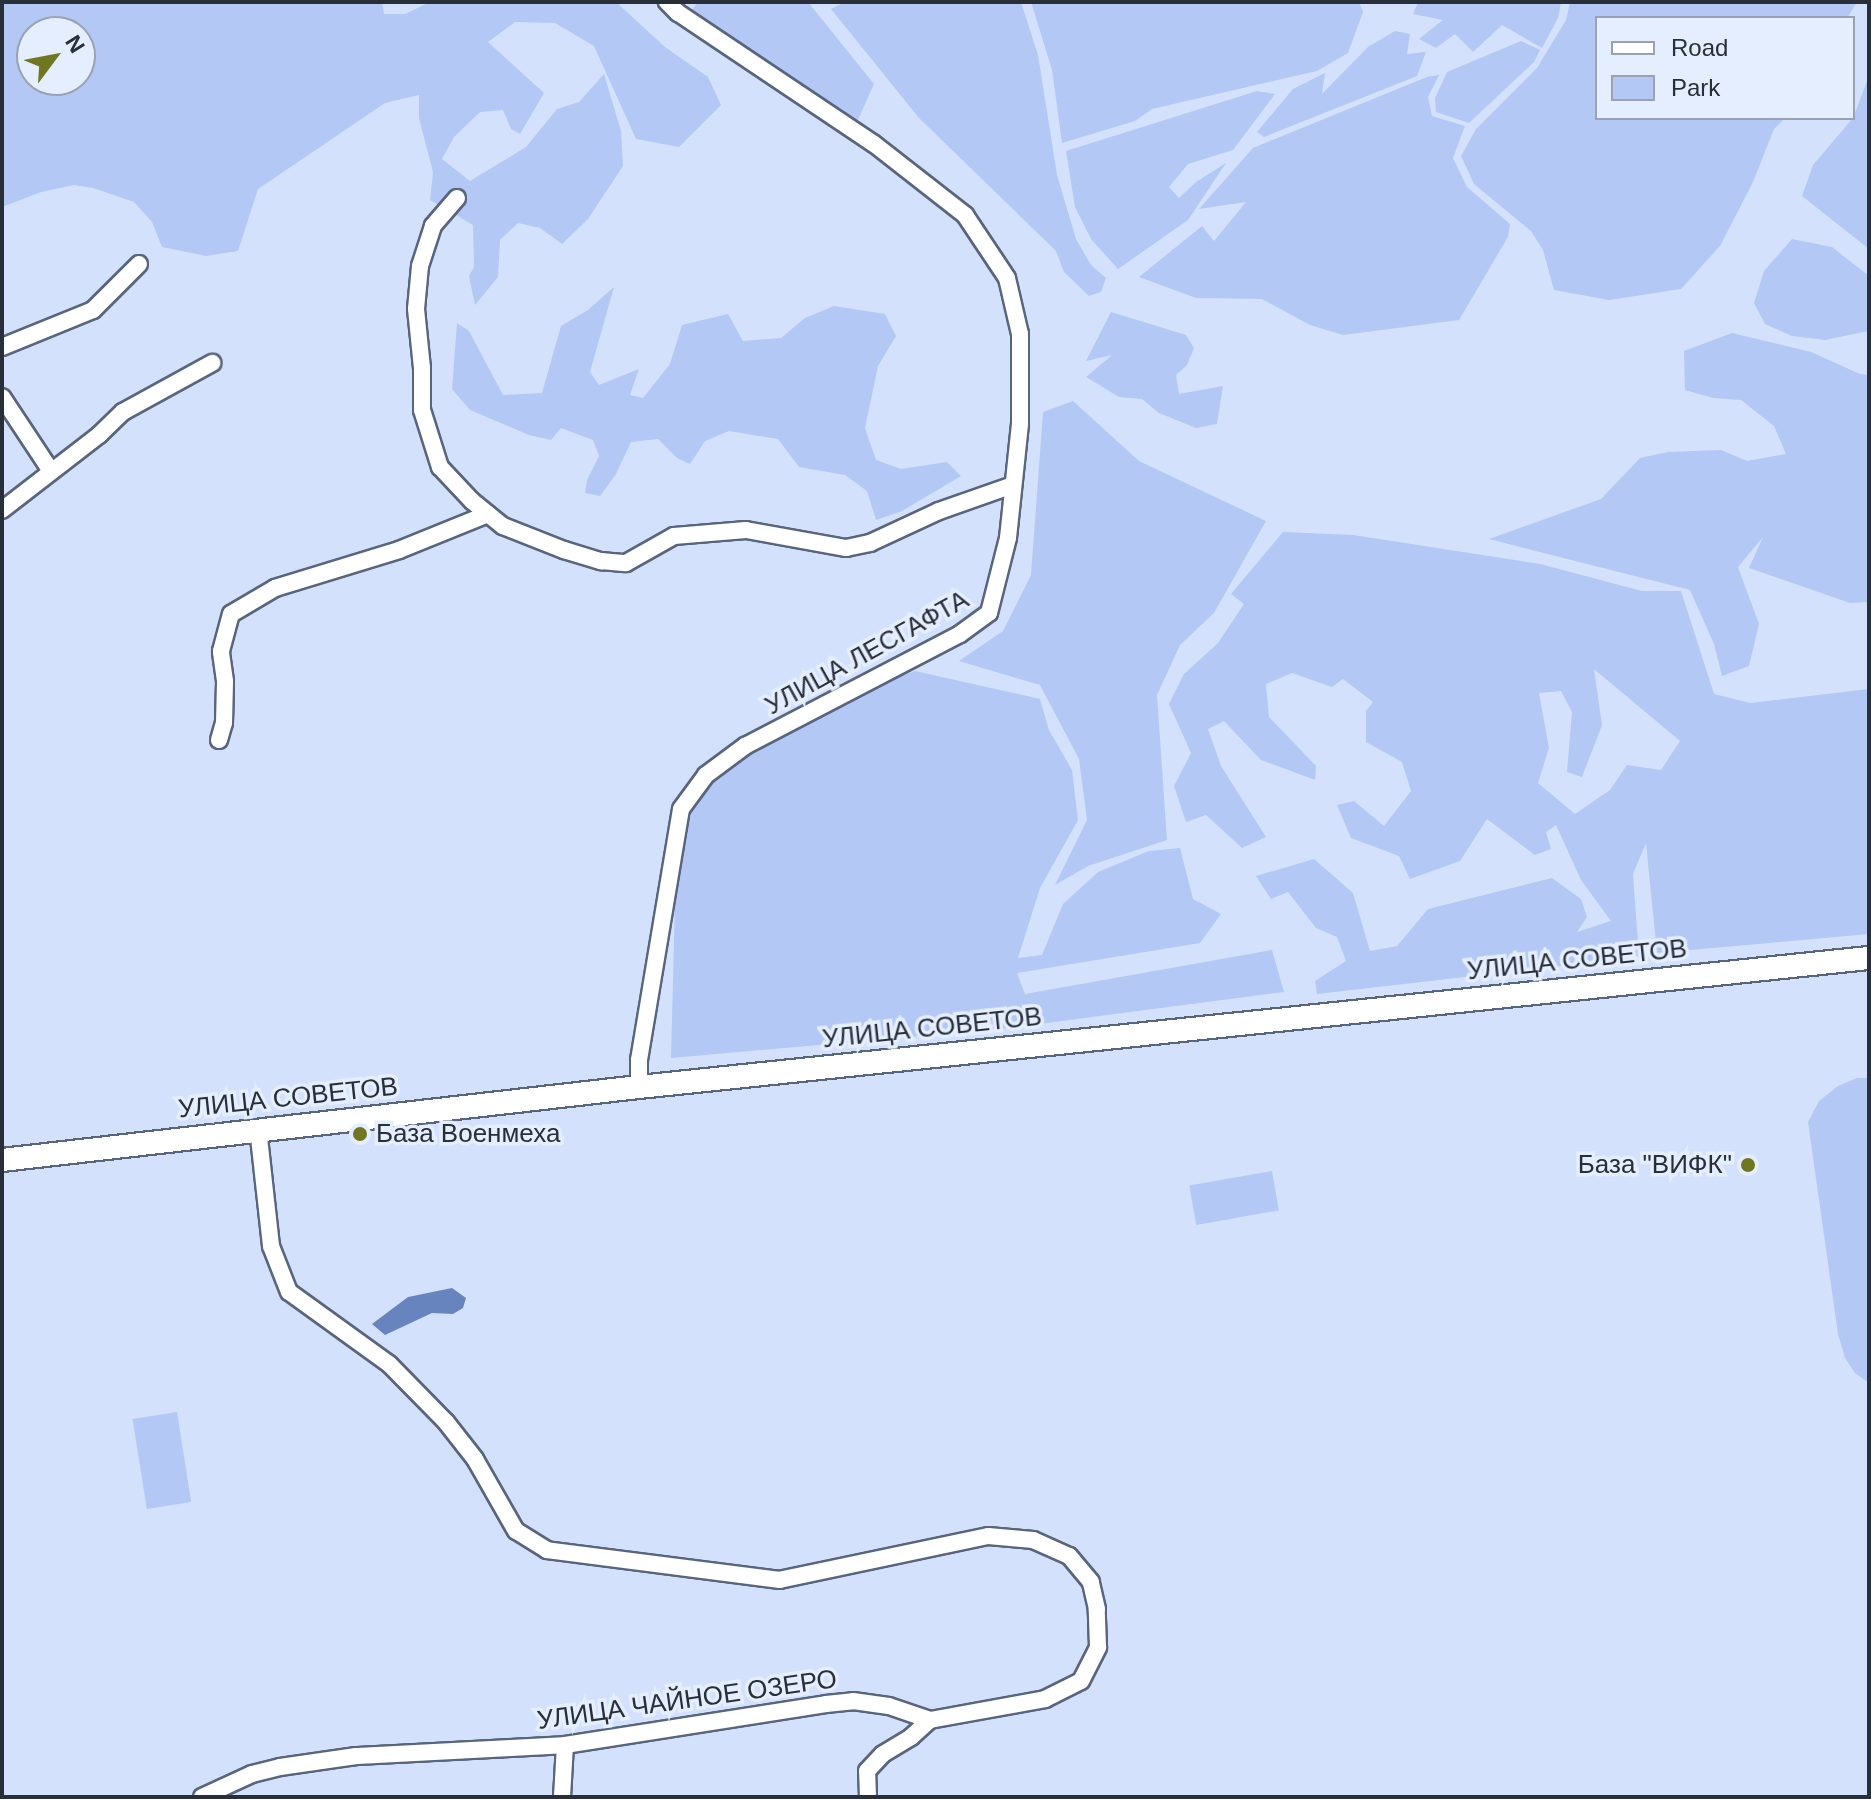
<!DOCTYPE html>
<meta charset="utf-8">
<style>
body{margin:0}
#map{position:relative;width:1871px;height:1799px;overflow:hidden;background:#d3e1fc;font-family:Helvetica,sans-serif}
div>[style]{position:absolute}
[style*='--x']{left:calc(var(--x)*1px);top:calc(var(--y)*1px);width:calc(var(--w)*1px);rotate:calc(var(--a)*1deg)}
.green>*{inset:0;background:#b3c8f4;transform-origin:0 0}
.water>*{inset:0;background:#6884bf}
.roads{filter:drop-shadow(2px 0 #59657d) drop-shadow(-2px 0 #59657d) drop-shadow(0 2px #59657d) drop-shadow(0 -2px #59657d)}
.street>*{height:16px;margin:-8px;padding:0 8px;transform-origin:8px;border-radius:8px;background:#fff}
.secondary>*{height:22px;margin:-11px;padding:0 11px;transform-origin:11px;border-radius:11px;background:#fff}
.dots>*{width:22px;height:22px;translate:-50% -50%;box-sizing:border-box;border:4px solid #e5eeff;border-radius:50%}
span{translate:-50% -50%;white-space:nowrap;text-align:center;line-height:1.15;-webkit-text-stroke:7px #e5eeff;paint-order:stroke}
.street-label{font-size:26px;color:#292f39}
.poi-label{font-size:26px;color:#292f39}
.left{translate:0 -50%;text-align:left}
.right{translate:-100% -50%;text-align:right}
.frame{position:absolute;inset:0;border:4px solid #292f39;pointer-events:none}
.legend{position:absolute;left:1595px;top:16px;width:260px;height:104px;box-sizing:border-box;background:#e5eeff;border:2px solid #9aa2b0;margin:0;padding:10px 14px;list-style:none;font-size:24px;color:#292f39}
.legend li{display:flex;align-items:center;gap:16px;height:40px}
.legend b{width:40px;border:2px solid #9aa2b0}
.north{position:absolute;left:16px;top:16px;width:80px;height:80px;box-sizing:border-box;background:#e5eeff;border:2px solid #9aa2b0;border-radius:50%;rotate:58deg;font-size:22px;font-weight:700;line-height:32px;text-align:center;color:#292f39}
.north::after{content:'';display:block;margin:auto;width:28px;height:36px;background:#6f7721;clip-path:polygon(50% 0,100% 100%,50% 72%,0 100%)}
</style>
<div id="map">
<div class="green">
<div style="clip-path:polygon(evenodd,2px 2px,382px 2px,384px 14px,405px 14px,430px 2px,616px 2px,665px 47px,708px 77px,721px 105px,679px 147px,636px 139px,594px 46px,555px 23px,515px 22px,488px 42px,544px 93px,520px 134px,511px 129px,503px 110px,480px 112px,454px 137px,442px 159px,470px 181px,526px 147px,557px 109px,579px 102px,604px 74px,621px 131px,623px 166px,588px 219px,562px 244px,540px 228px,518px 223px,500px 240px,498px 277px,475px 305px,469px 276px,474px 267px,473px 225px,430px 200px,433px 172px,419px 118px,419px 95px,385px 103px,258px 189px,238px 251px,206px 256px,162px 247px,152px 222px,134px 202px,93px 188px,74px 185px,41px 192px,2px 207px,2px 2px,32px 32px,80px 32px,80px 80px,32px 80px,32px 32px)"></div>
<div style="clip-path:polygon(698px 2px,808px 2px,874px 84px,853px 131px,688px 15px)"></div>
<div style="clip-path:polygon(845px 2px,1021px 2px,1038px 55px,1057px 175px,1076px 239px,1091px 265px,1106px 278px,1101px 292px,1089px 296px,1064px 272px,1056px 251px,919px 118px,831px 9px)"></div>
<div style="clip-path:polygon(1031px 2px,1359px 2px,1363px 12px,1348px 53px,1317px 71px,1152px 109px,1135px 121px,1062px 143px,1052px 70px)"></div>
<div style="clip-path:polygon(1418px 2px,1547px 4px,1561px 2px,1558px 18px,1542px 48px,1502px 25px,1473px 52px,1455px 34px,1436px 48px,1419px 39px,1443px 20px,1413px 14px)"></div>
<div style="clip-path:polygon(1570px 2px,1857px 2px,1847px 18px,1597px 18px,1597px 118px,1785px 118px,1774px 129px,1753px 182px,1720px 246px,1681px 289px,1609px 300px,1554px 290px,1543px 250px,1531px 231px,1474px 184px,1461px 156px,1476px 129px,1537px 68px,1566px 20px)"></div>
<div style="clip-path:polygon(1395px 31px,1410px 34px,1407px 54px,1426px 52px,1417px 76px,1264px 137px,1257px 132px,1293px 89px,1325px 73px,1322px 94px,1368px 47px)"></div>
<div style="clip-path:polygon(1521px 41px,1540px 50px,1534px 62px,1469px 123px,1436px 112px,1435px 98px,1447px 72px)"></div>
<div style="clip-path:polygon(1439px 75px,1428px 97px,1432px 116px,1465px 126px,1453px 158px,1467px 187px,1510px 224px,1508px 237px,1459px 320px,1343px 335px,1310px 325px,1262px 299px,1196px 298px,1139px 277px,1202px 226px,1214px 241px,1246px 202px,1199px 209px,1253px 148px,1427px 77px)"></div>
<div style="clip-path:polygon(1869px 76px,1869px 249px,1802px 196px,1813px 165px,1853px 118px)"></div>
<div style="clip-path:polygon(1257px 91px,1275px 94px,1233px 150px,1188px 164px,1169px 187px,1179px 198px,1196px 182px,1226px 163px,1188px 220px,1118px 269px,1091px 239px,1075px 207px,1066px 151px)"></div>
<div style="clip-path:polygon(1792px 239px,1832px 247px,1869px 276px,1869px 331px,1825px 340px,1792px 336px,1765px 324px,1754px 303px,1764px 271px)"></div>
<div style="clip-path:polygon(614px 287px,590px 372px,599px 385px,639px 369px,630px 395px,643px 398px,670px 364px,682px 325px,728px 314px,743px 341px,781px 338px,805px 318px,834px 306px,885px 314px,896px 336px,878px 366px,865px 428px,876px 460px,901px 469px,947px 462px,961px 476px,902px 511px,876px 520px,867px 491px,845px 475px,799px 467px,778px 439px,729px 431px,705px 441px,690px 464px,677px 458px,658px 439px,631px 442px,616px 474px,600px 496px,585px 493px,587px 480px,599px 456px,593px 440px,561px 428px,551px 440px,529px 435px,470px 410px,452px 389px,457px 323px,469px 331px,503px 395px,542px 393px,561px 326px,588px 310px)"></div>
<div style="clip-path:polygon(1111px 312px,1186px 335px,1194px 348px,1187px 365px,1176px 375px,1179px 394px,1223px 386px,1217px 424px,1196px 428px,1159px 413px,1142px 399px,1119px 397px,1086px 377px,1112px 355px,1086px 361px)"></div>
<div style="clip-path:polygon(1732px 333px,1811px 352px,1860px 374px,1869px 375px,1869px 602px,1850px 603px,1749px 568px,1763px 537px,1738px 567px,1759px 624px,1749px 666px,1722px 676px,1714px 644px,1690px 590px,1489px 539px,1601px 499px,1640px 458px,1668px 452px,1721px 450px,1747px 461px,1786px 454px,1774px 426px,1741px 400px,1713px 398px,1685px 390px,1684px 351px)"></div>
<div style="clip-path:polygon(1073px 401px,1139px 461px,1266px 521px,1214px 613px,1180px 645px,1157px 695px,1167px 840px,1088px 866px,1055px 885px,1087px 820px,1079px 759px,1040px 685px,959px 661px,1003px 631px,1031px 575px,1043px 412px)"></div>
<div style="clip-path:polygon(evenodd,1283px 532px,1353px 535px,1540px 564px,1642px 591px,1681px 591px,1714px 694px,1750px 703px,1869px 689px,1869px 934px,1657px 953px,1646px 843px,1633px 874px,1639px 957px,1317px 994px,1315px 981px,1346px 961px,1337px 937px,1316px 928px,1288px 892px,1271px 899px,1256px 876px,1314px 859px,1353px 893px,1370px 951px,1397px 946px,1428px 909px,1552px 878px,1581px 899px,1587px 917px,1577px 932px,1611px 921px,1581px 880px,1556px 825px,1546px 832px,1551px 849px,1535px 855px,1487px 819px,1460px 861px,1410px 879px,1399px 856px,1351px 838px,1337px 805px,1354px 801px,1384px 826px,1411px 791px,1402px 762px,1366px 742px,1366px 711px,1373px 702px,1343px 679px,1332px 687px,1292px 673px,1266px 684px,1269px 717px,1316px 766px,1315px 780px,1261px 760px,1224px 721px,1208px 729px,1221px 766px,1266px 837px,1242px 848px,1206px 815px,1186px 822px,1174px 786px,1191px 753px,1169px 704px,1184px 674px,1218px 643px,1244px 604px,1231px 594px,1283px 532px,1594px 669px,1680px 741px,1661px 770px,1627px 765px,1610px 790px,1575px 814px,1538px 783px,1549px 748px,1539px 693px,1561px 691px,1572px 712px,1567px 772px,1582px 777px,1602px 725px,1594px 669px)"></div>
<div style="clip-path:polygon(915px 671px,1040px 699px,1049px 730px,1072px 770px,1078px 820px,1040px 888px,1018px 958px,1042px 955px,1063px 904px,1098px 872px,1149px 851px,1180px 848px,1193px 899px,1221px 914px,1200px 943px,1017px 973px,1025px 994px,1272px 950px,1284px 992px,1000px 1029px,671px 1058px,676px 863px,697px 795px,752px 754px,856px 691px)"></div>
<div style="clip-path:polygon(1857px 1078px,1869px 1078px,1869px 1383px,1855px 1373px,1845px 1358px,1838px 1334px,1808px 1122px,1819px 1101px,1838px 1086px)"></div>
<div style="left:1272px;top:1171px;width:40px;height:84px;rotate:80deg"></div>
<div style="left:177px;top:1412px;width:91px;height:45px;rotate:81deg"></div>
</div>
<div class="water">
<div style="clip-path:polygon(452px 1288px,466px 1298px,463px 1308px,453px 1314px,432px 1313px,385px 1335px,372px 1324px,408px 1297px)"></div>
</div>
<div class="roads">
<div class="street">
<div style="--x:457;--y:198;--w:37;--a:131"></div>
<div style="--x:433;--y:226;--w:42;--a:108"></div>
<div style="--x:420;--y:266;--w:43;--a:95.3"></div>
<div style="--x:416;--y:309;--w:59;--a:84.2"></div>
<div style="--x:422;--y:368;--w:42;--a:90"></div>
<div style="--x:422;--y:410;--w:60;--a:72.5"></div>
<div style="--x:440;--y:467;--w:47;--a:46.7"></div>
<div style="--x:472;--y:501;--w:40;--a:39"></div>
<div style="--x:503;--y:526;--w:66;--a:21.5"></div>
<div style="--x:564;--y:550;--w:39;--a:17"></div>
<div style="--x:601;--y:561;--w:25;--a:5"></div>
<div style="--x:626;--y:563;--w:55;--a:-29.4"></div>
<div style="--x:674;--y:536;--w:72;--a:-4.8"></div>
<div style="--x:746;--y:530;--w:102;--a:10.2"></div>
<div style="--x:846;--y:548;--w:25;--a:-12"></div>
<div style="--x:870;--y:543;--w:76;--a:-24.9"></div>
<div style="--x:939;--y:511;--w:78;--a:-19.4"></div>
<div style="--x:2;--y:347;--w:98;--a:-22.1"></div>
<div style="--x:93;--y:310;--w:65;--a:-45"></div>
<div style="--x:2;--y:397;--w:89;--a:56.5"></div>
<div style="--x:2;--y:510;--w:123;--a:-37.7"></div>
<div style="--x:99;--y:435;--w:33;--a:-44"></div>
<div style="--x:123;--y:412;--w:102;--a:-28.8"></div>
<div style="--x:219;--y:740;--w:18;--a:-74"></div>
<div style="--x:224;--y:723;--w:42;--a:-88.6"></div>
<div style="--x:225;--y:681;--w:30;--a:-98"></div>
<div style="--x:221;--y:651;--w:38;--a:-75"></div>
<div style="--x:231;--y:614;--w:51;--a:-30.6"></div>
<div style="--x:275;--y:588;--w:130;--a:-17"></div>
<div style="--x:399;--y:550;--w:96;--a:-22"></div>
<div style="--x:639;--y:1087;--w:27;--a:-90"></div>
<div style="--x:639;--y:1060;--w:254;--a:-80.5"></div>
<div style="--x:681;--y:809;--w:42;--a:-53.7"></div>
<div style="--x:706;--y:775;--w:49;--a:-36.6"></div>
<div style="--x:745;--y:746;--w:242;--a:-27.5"></div>
<div style="--x:960;--y:634;--w:36;--a:-36"></div>
<div style="--x:989;--y:613;--w:77;--a:-75.8"></div>
<div style="--x:1008;--y:538;--w:115;--a:-84"></div>
<div style="--x:1020;--y:424;--w:90;--a:-90"></div>
<div style="--x:1020;--y:334;--w:57;--a:-103.1"></div>
<div style="--x:1007;--y:278;--w:76;--a:-123.7"></div>
<div style="--x:965;--y:215;--w:115;--a:-142"></div>
<div style="--x:874;--y:144;--w:236;--a:-146.2"></div>
<div style="--x:678;--y:13;--w:16;--a:-135"></div>
<div style="--x:202;--y:1797;--w:55;--a:-24.7"></div>
<div style="--x:252;--y:1774;--w:29;--a:-14"></div>
<div style="--x:280;--y:1767;--w:77;--a:-8.2"></div>
<div style="--x:356;--y:1756;--w:209;--a:-3"></div>
<div style="--x:565;--y:1745;--w:264;--a:-8.9"></div>
<div style="--x:826;--y:1704;--w:27;--a:-6"></div>
<div style="--x:853;--y:1701;--w:36;--a:8"></div>
<div style="--x:889;--y:1706;--w:43;--a:18.9"></div>
<div style="--x:930;--y:1720;--w:117;--a:-10.3"></div>
<div style="--x:1045;--y:1699;--w:40;--a:-26.6"></div>
<div style="--x:1081;--y:1681;--w:38;--a:-63"></div>
<div style="--x:1098;--y:1647;--w:38;--a:-92"></div>
<div style="--x:1097;--y:1609;--w:28;--a:-103"></div>
<div style="--x:1091;--y:1582;--w:34;--a:-130"></div>
<div style="--x:1069;--y:1556;--w:39;--a:-156"></div>
<div style="--x:1033;--y:1540;--w:45;--a:-174.9"></div>
<div style="--x:988;--y:1536;--w:213;--a:168.1"></div>
<div style="--x:780;--y:1580;--w:235;--a:-172.7"></div>
<div style="--x:547;--y:1550;--w:36;--a:-148"></div>
<div style="--x:516;--y:1531;--w:83;--a:-119.7"></div>
<div style="--x:475;--y:1459;--w:47;--a:-128.1"></div>
<div style="--x:446;--y:1422;--w:81;--a:-134.5"></div>
<div style="--x:389;--y:1364;--w:123;--a:-144.2"></div>
<div style="--x:289;--y:1292;--w:49;--a:-111.4"></div>
<div style="--x:271;--y:1246;--w:118;--a:-96.3"></div>
<div style="--x:562;--y:1797;--w:52;--a:-86.7"></div>
<div style="--x:868;--y:1797;--w:26;--a:-92"></div>
<div style="--x:867;--y:1771;--w:23;--a:-47"></div>
<div style="--x:883;--y:1754;--w:33;--a:-31"></div>
<div style="--x:911;--y:1737;--w:25;--a:-42"></div>
</div>
<div class="secondary">
<div style="--x:2;--y:1160;--w:641;--a:-6.54"></div>
<div style="--x:639;--y:1087;--w:1237;--a:-5.99"></div>
</div>
</div>
<div class="dots">
<div style="left:360px;top:1134px;background:#6f7721"></div>
<div style="left:1748px;top:1165px;background:#6f7721"></div>
</div>
<div class="street-label">
<span style="left:867px;top:653px;rotate:-29deg">УЛИЦА ЛЕСГАФТА</span>
<span style="left:1577px;top:960px;rotate:-6deg">УЛИЦА СОВЕТОВ</span>
<span style="left:932px;top:1028px;rotate:-6deg">УЛИЦА СОВЕТОВ</span>
<span style="left:288px;top:1098px;rotate:-6deg">УЛИЦА СОВЕТОВ</span>
<span style="left:687px;top:1700px;rotate:-8deg">УЛИЦА ЧАЙНОЕ ОЗЕРО</span>
</div>
<div class="poi-label">
<span class="left" style="left:376px;top:1134px">База Военмеха</span>
<span class="right" style="left:1732px;top:1165px">База "ВИФК"</span>
</div>
<div class="frame"></div>
<ul class="legend">
<li><b style="height:10px;background:#fff"></b>Road</li>
<li><b style="height:22px;background:#b3c8f4"></b>Park</li>
</ul>
<div class="north">N</div>
</div>
